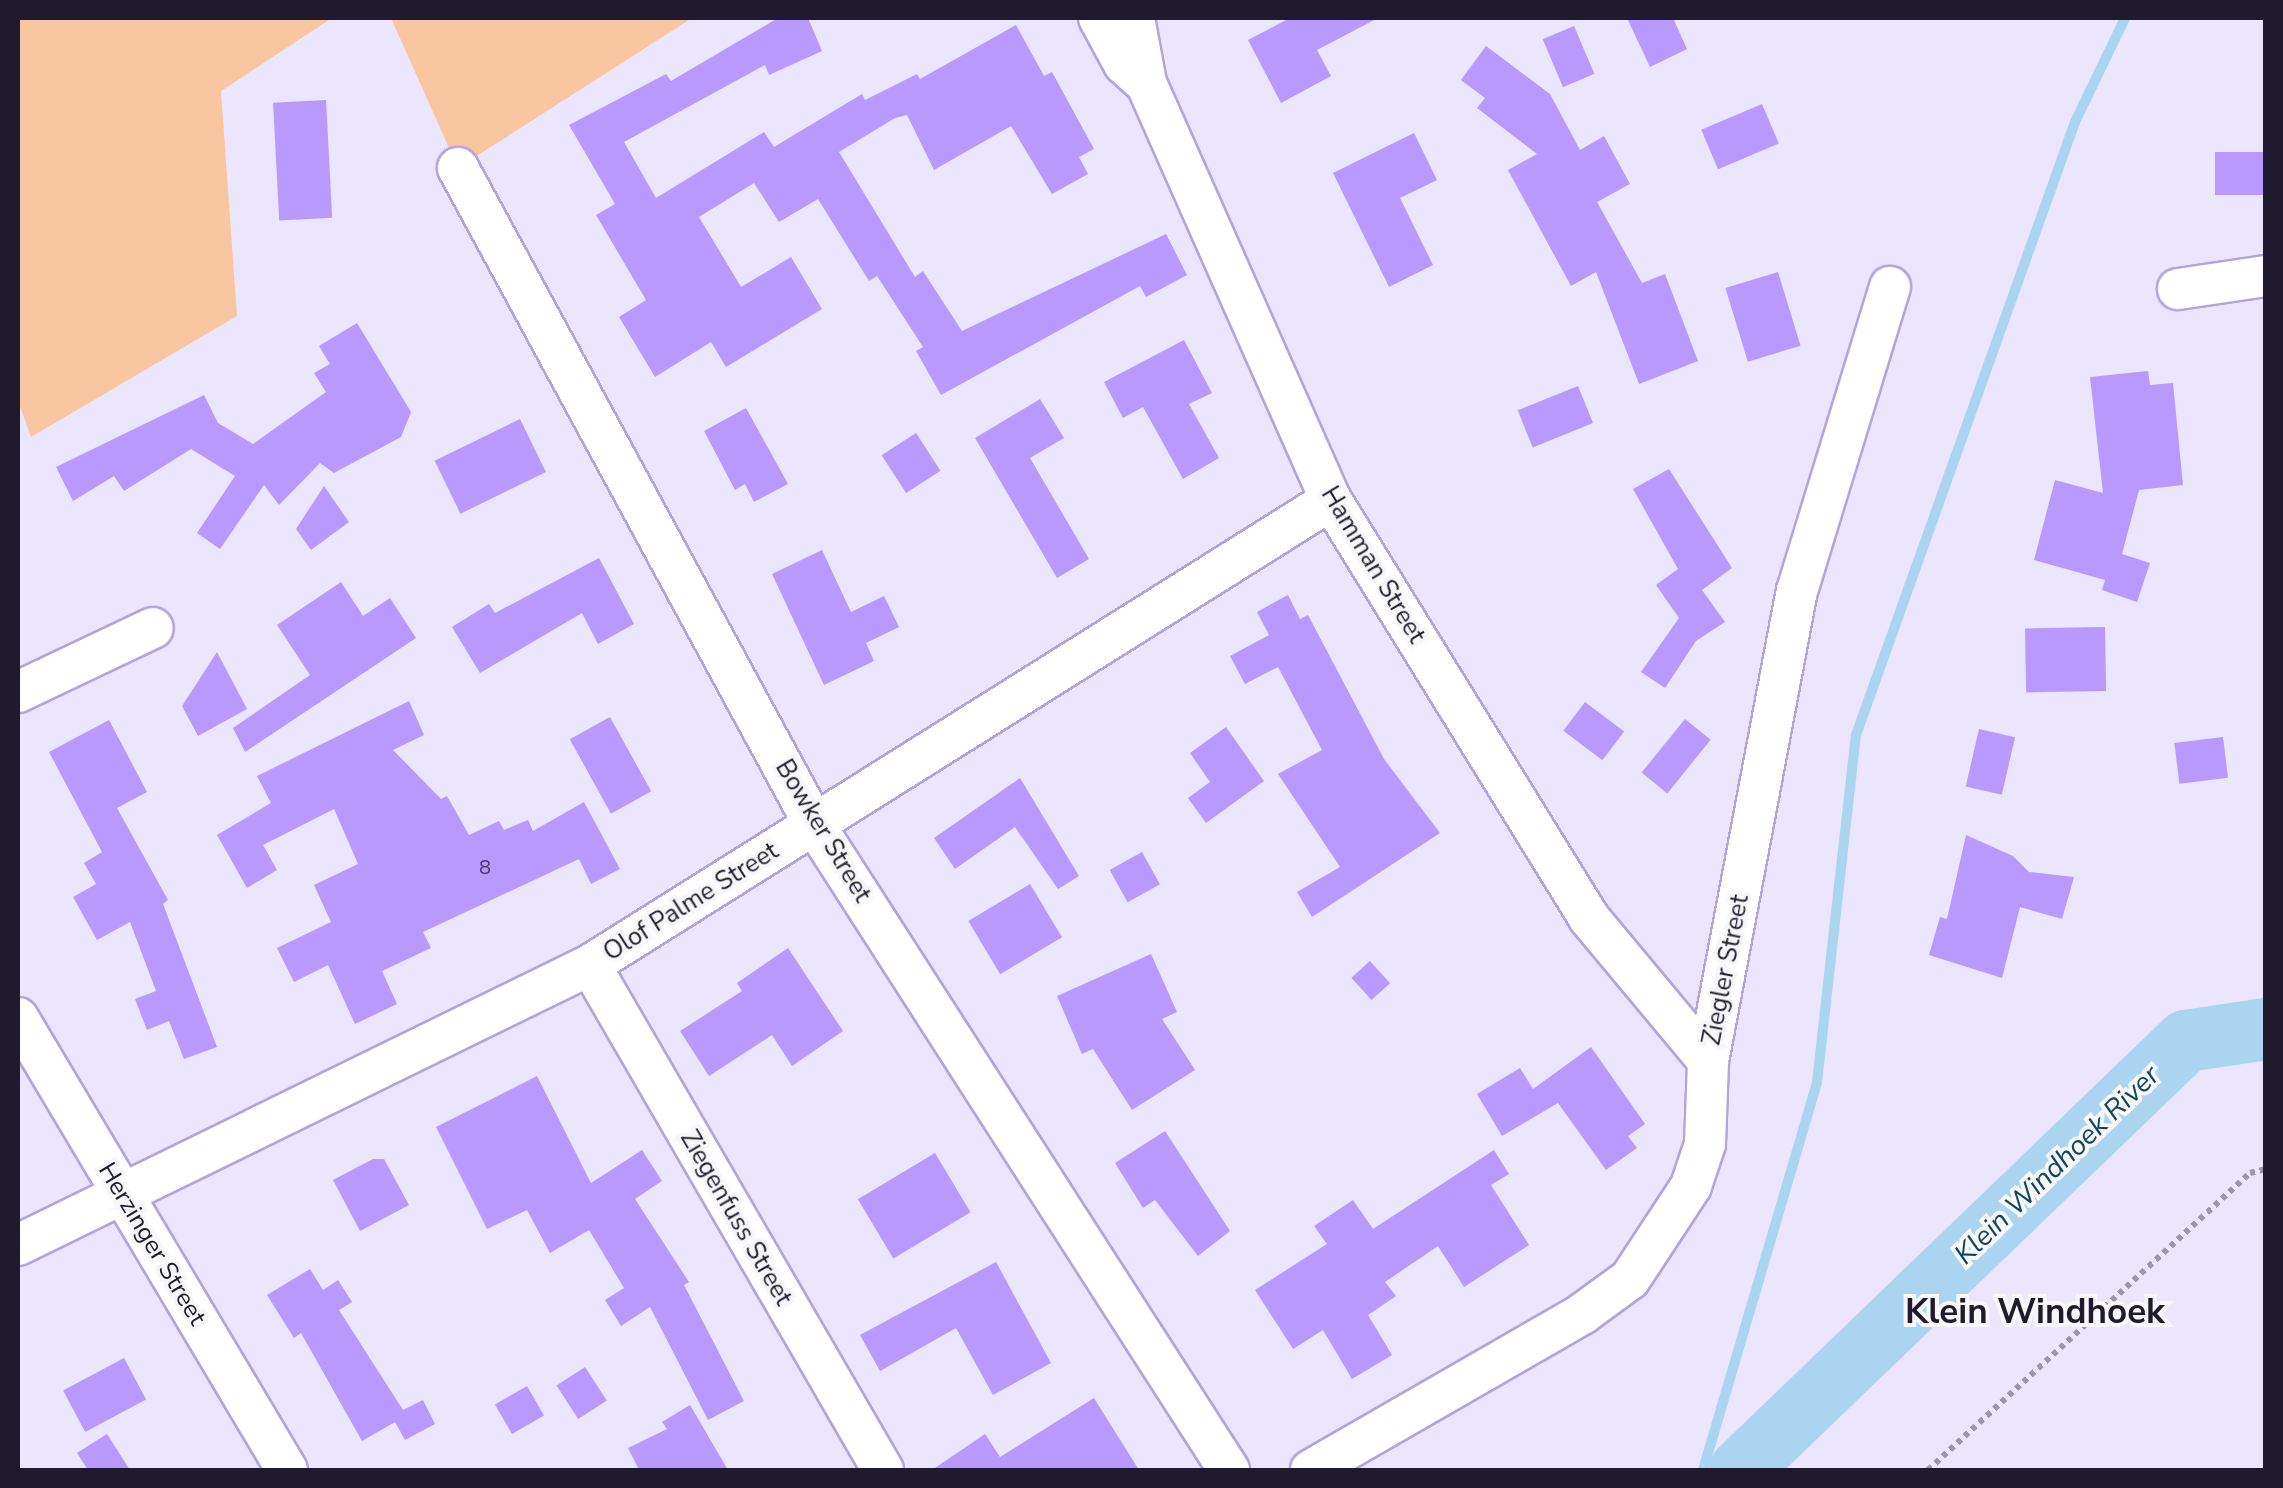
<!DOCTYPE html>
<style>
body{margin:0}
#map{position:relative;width:2283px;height:1488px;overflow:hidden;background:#ebe5fd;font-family:"Nunito Sans",sans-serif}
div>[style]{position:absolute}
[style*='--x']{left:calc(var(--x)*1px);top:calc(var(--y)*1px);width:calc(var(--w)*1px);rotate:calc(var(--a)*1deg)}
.green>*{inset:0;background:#f9c6a2}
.stream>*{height:10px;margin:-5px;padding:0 5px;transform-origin:5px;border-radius:5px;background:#abd4f0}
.river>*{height:62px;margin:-31px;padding:0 31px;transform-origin:31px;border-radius:31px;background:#abd4f0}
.building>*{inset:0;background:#b899fe;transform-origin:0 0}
.path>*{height:6px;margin-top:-3px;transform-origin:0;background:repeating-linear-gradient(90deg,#9c96ad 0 5px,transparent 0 10px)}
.roads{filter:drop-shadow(2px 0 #b3a4db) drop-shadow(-2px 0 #b3a4db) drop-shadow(0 2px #b3a4db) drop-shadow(0 -2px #b3a4db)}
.minor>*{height:40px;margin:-20px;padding:0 20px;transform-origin:20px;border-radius:20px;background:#fff}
span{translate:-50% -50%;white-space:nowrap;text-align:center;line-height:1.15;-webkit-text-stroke:8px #f6f7f6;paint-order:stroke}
.number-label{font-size:20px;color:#463a63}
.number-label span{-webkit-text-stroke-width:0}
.street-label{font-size:25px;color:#201a2f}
.water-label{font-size:28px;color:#124560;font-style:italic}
.district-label{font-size:35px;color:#201a2f;font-weight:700}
.frame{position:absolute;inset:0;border:20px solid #201a2f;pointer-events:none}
</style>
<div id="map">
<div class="green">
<div style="clip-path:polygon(18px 18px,332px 18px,221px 91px,237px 316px,31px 437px,18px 401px)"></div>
<div style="clip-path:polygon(391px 18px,692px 18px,458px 168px)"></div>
</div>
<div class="stream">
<div style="--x:1703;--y:1470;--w:404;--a:-73.6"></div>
<div style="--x:1817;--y:1082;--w:349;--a:-83.6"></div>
<div style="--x:1856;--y:735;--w:651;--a:-70.34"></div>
<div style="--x:2075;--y:122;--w:115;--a:-64.3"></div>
</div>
<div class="river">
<div style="--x:1740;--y:1470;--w:619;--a:-43.89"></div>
<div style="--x:2186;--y:1041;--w:81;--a:-8.5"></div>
</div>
<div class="building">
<div style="clip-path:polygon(778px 18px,808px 18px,822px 51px,769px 75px,765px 65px,624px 142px,656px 198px,764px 132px,774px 147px,862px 94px,865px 100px,917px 74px,920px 79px,1016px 25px,1044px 76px,1052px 72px,1094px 149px,1079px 157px,1088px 174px,1052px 194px,1011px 126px,934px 170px,907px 115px,895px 118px,839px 152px,915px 277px,923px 271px,962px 331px,1166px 234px,1187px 275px,1146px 297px,1140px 286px,941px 395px,916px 351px,923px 347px,877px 276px,869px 281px,818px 199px,779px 222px,754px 183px,699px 217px,741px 287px,791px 257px,822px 309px,726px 367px,711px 342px,655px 377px,619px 317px,646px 300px,596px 215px,615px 204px,569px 125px,666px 74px,671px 81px)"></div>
<div style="clip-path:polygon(1290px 18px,1378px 18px,1317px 50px,1331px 76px,1281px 103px,1248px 40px)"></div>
<div style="clip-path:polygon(1627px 18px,1673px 18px,1687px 49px,1650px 67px)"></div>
<div style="left:1574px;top:26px;width:52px;height:34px;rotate:67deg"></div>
<div style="clip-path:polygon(1486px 46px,1550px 94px,1580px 150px,1604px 136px,1630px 184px,1597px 202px,1642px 283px,1665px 274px,1698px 361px,1639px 384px,1596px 272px,1571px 286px,1508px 170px,1537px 154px,1477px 108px,1485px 98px,1461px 80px)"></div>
<div style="left:326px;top:100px;width:118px;height:53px;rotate:87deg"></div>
<div style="left:1762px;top:104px;width:43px;height:66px;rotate:67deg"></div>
<div style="clip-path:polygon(1414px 133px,1437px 180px,1400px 198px,1433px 265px,1389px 287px,1333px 173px)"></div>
<div style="left:2266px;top:152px;width:43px;height:51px;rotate:90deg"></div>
<div style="left:1778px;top:272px;width:77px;height:55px;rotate:73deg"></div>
<div style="clip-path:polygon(357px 323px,411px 412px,401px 437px,334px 473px,320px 463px,279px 505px,264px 485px,220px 549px,197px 533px,235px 476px,191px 449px,124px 491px,114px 476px,73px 501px,56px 467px,204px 395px,218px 423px,253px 444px,326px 392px,314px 373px,330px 364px,319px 346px)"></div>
<div style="clip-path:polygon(1184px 340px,1212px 393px,1189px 404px,1219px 458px,1183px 479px,1143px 407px,1123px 418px,1104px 382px)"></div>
<div style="clip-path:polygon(2148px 371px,2150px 385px,2173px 383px,2183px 485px,2139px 490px,2122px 554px,2150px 563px,2137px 602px,2102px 590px,2105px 580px,2034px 560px,2055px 480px,2103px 493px,2090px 377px)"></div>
<div style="left:1578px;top:386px;width:40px;height:65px;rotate:68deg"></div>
<div style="clip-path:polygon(1040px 399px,1064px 438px,1030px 458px,1089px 559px,1057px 578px,975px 438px)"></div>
<div style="clip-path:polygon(746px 408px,788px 484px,754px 502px,745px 484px,735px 490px,704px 431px)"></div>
<div style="left:520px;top:419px;width:59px;height:95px;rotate:64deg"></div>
<div style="left:916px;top:433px;width:45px;height:41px;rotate:57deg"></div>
<div style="clip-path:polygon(1669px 469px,1732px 568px,1702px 590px,1725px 622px,1696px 641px,1665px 688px,1641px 672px,1679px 618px,1656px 585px,1678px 569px,1633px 489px)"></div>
<div style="clip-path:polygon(324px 486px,349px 522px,311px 550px,296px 529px)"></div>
<div style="clip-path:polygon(822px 550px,851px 612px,884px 596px,899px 627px,866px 643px,874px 661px,824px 685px,772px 574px)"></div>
<div style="clip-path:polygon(599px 558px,634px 624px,598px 644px,582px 613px,480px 673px,452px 627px,489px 604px,495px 613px)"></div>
<div style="clip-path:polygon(341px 582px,363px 616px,390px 598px,416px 638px,245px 752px,233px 728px,310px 675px,277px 625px)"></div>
<div style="clip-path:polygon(1288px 595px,1300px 619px,1308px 615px,1384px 759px,1440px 833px,1312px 917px,1297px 892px,1340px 867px,1278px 774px,1322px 750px,1278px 667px,1245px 684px,1230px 656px,1269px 635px,1257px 612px)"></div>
<div style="left:2105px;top:627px;width:64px;height:80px;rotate:89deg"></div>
<div style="clip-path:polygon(217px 652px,247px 709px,198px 736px,182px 706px)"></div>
<div style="clip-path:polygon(409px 701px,424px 735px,393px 750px,441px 799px,447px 796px,469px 835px,499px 821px,504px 830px,528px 820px,533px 831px,584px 802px,620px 869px,591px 884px,579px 859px,423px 932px,431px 948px,382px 971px,397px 1004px,355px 1024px,328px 965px,294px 982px,277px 948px,331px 922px,314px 885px,358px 864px,334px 809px,263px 845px,277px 870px,247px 888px,217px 835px,271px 803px,257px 776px)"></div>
<div style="left:1585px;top:702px;width:49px;height:36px;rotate:37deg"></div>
<div style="left:610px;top:717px;width:85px;height:46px;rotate:61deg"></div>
<div style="left:1685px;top:719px;width:33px;height:69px;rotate:39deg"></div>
<div style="clip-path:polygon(109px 720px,147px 792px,117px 808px,168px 900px,163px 904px,217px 1047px,184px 1059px,169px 1021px,147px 1030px,135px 999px,156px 991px,130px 922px,97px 940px,73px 897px,96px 884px,84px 863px,102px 852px,49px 752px)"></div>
<div style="clip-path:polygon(1226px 727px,1264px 781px,1206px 823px,1188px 798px,1210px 782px,1190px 753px)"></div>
<div style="left:1979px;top:729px;width:37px;height:59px;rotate:13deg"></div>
<div style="left:2223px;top:737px;width:41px;height:49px;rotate:83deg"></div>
<div style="clip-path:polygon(1020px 778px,1079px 876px,1058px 889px,1015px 827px,955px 869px,934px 838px)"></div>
<div style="clip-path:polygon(1966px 835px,2013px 856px,2029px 872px,2074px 877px,2062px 919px,2020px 907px,2002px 978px,1929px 955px,1940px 917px,1947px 919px)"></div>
<div style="left:1142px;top:852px;width:37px;height:37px;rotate:61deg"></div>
<div style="left:1030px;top:884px;width:62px;height:72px;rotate:59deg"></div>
<div style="clip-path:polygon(788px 948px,843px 1031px,792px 1066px,772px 1035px,709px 1076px,680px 1031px,742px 991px,737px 983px)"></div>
<div style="clip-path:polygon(1151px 954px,1177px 1012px,1162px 1019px,1195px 1070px,1132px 1110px,1093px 1049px,1082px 1054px,1057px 996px)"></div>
<div style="left:1370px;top:961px;width:30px;height:25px;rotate:48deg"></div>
<div style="clip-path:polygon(1591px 1047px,1645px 1124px,1628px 1136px,1637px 1148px,1606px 1170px,1558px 1103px,1502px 1136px,1477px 1094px,1520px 1068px,1533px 1089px)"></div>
<div style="clip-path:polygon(537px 1076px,591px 1183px,642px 1150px,662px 1181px,635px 1199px,689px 1282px,684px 1285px,744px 1401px,708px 1420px,650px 1307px,621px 1326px,605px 1300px,624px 1288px,589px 1230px,550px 1253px,527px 1210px,487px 1229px,436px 1127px)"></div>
<div style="clip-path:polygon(1165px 1131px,1230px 1231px,1198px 1256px,1155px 1200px,1143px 1208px,1115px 1163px)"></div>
<div style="clip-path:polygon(1494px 1150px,1509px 1174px,1491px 1185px,1529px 1245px,1464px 1287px,1438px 1246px,1385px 1282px,1396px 1296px,1368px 1315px,1392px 1355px,1352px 1379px,1323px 1330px,1293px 1349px,1255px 1290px,1327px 1244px,1314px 1226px,1353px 1200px,1373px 1229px)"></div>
<div style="left:935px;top:1153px;width:69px;height:90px;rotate:59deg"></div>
<div style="clip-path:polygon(373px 1159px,384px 1159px,409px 1205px,360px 1231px,333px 1180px)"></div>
<div style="clip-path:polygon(996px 1262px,1051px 1363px,993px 1395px,956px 1328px,880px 1371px,860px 1335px)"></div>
<div style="clip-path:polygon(310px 1269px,323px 1290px,338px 1280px,352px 1302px,339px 1310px,403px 1410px,423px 1400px,435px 1424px,405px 1440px,395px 1422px,362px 1441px,301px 1333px,294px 1338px,267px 1295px)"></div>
<div style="left:124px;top:1358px;width:47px;height:69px;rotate:62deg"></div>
<div style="left:585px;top:1367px;width:40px;height:34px;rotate:57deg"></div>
<div style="left:527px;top:1386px;width:34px;height:37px;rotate:60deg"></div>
<div style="clip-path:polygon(1094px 1398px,1139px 1470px,932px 1470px,985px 1434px,1000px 1457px)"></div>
<div style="clip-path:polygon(690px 1405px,728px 1470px,639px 1470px,628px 1448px,667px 1429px,662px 1422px)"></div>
<div style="clip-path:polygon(107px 1434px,130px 1470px,88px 1470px,77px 1453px)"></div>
</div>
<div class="path">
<div style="--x:1928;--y:1470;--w:438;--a:-42.7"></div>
<div style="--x:2250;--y:1173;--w:16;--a:-14"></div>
</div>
<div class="roads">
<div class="minor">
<div style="--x:1099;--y:18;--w:52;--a:61.5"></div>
<div style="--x:1124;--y:64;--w:25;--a:42"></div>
<div style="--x:1134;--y:18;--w:66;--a:79.5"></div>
<div style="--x:1146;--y:83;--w:456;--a:66.1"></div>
<div style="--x:1331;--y:500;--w:491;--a:58.3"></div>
<div style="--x:1589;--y:918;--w:186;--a:50.2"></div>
<div style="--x:458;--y:168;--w:746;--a:61.51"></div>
<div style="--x:814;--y:824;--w:768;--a:57.28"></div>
<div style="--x:2178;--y:289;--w:89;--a:-8.4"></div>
<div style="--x:18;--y:692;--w:149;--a:-25.4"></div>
<div style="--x:590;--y:965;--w:584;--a:59.88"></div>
<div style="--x:18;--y:1018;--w:526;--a:59.24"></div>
<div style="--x:18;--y:1245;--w:637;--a:-26.08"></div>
<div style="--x:590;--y:965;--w:875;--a:-32.11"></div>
<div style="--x:1311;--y:1470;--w:313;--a:-29.9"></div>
<div style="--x:1582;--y:1314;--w:59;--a:-36.1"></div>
<div style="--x:1630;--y:1279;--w:111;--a:-56.7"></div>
<div style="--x:1691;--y:1186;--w:44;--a:-71.6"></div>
<div style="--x:1705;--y:1144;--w:83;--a:-87.9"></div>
<div style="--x:1708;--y:1061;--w:478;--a:-79.3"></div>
<div style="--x:1797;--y:591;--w:318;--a:-73"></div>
</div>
</div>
<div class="number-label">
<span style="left:485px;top:867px">8</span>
</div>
<div class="street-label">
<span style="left:1373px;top:565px;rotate:59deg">Hamman Street</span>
<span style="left:823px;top:831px;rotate:59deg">Bowker Street</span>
<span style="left:691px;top:902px;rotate:-32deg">Olof Palme Street</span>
<span style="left:1726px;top:970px;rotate:-79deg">Ziegler Street</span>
<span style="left:736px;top:1218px;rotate:60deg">Ziegenfuss Street</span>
<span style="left:152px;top:1244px;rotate:59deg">Herzinger Street</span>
</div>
<div class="water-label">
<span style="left:2057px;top:1165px;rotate:-44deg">Klein Windhoek River</span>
</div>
<div class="district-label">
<span style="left:2035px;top:1312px">Klein Windhoek</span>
</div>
<div class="frame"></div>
</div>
